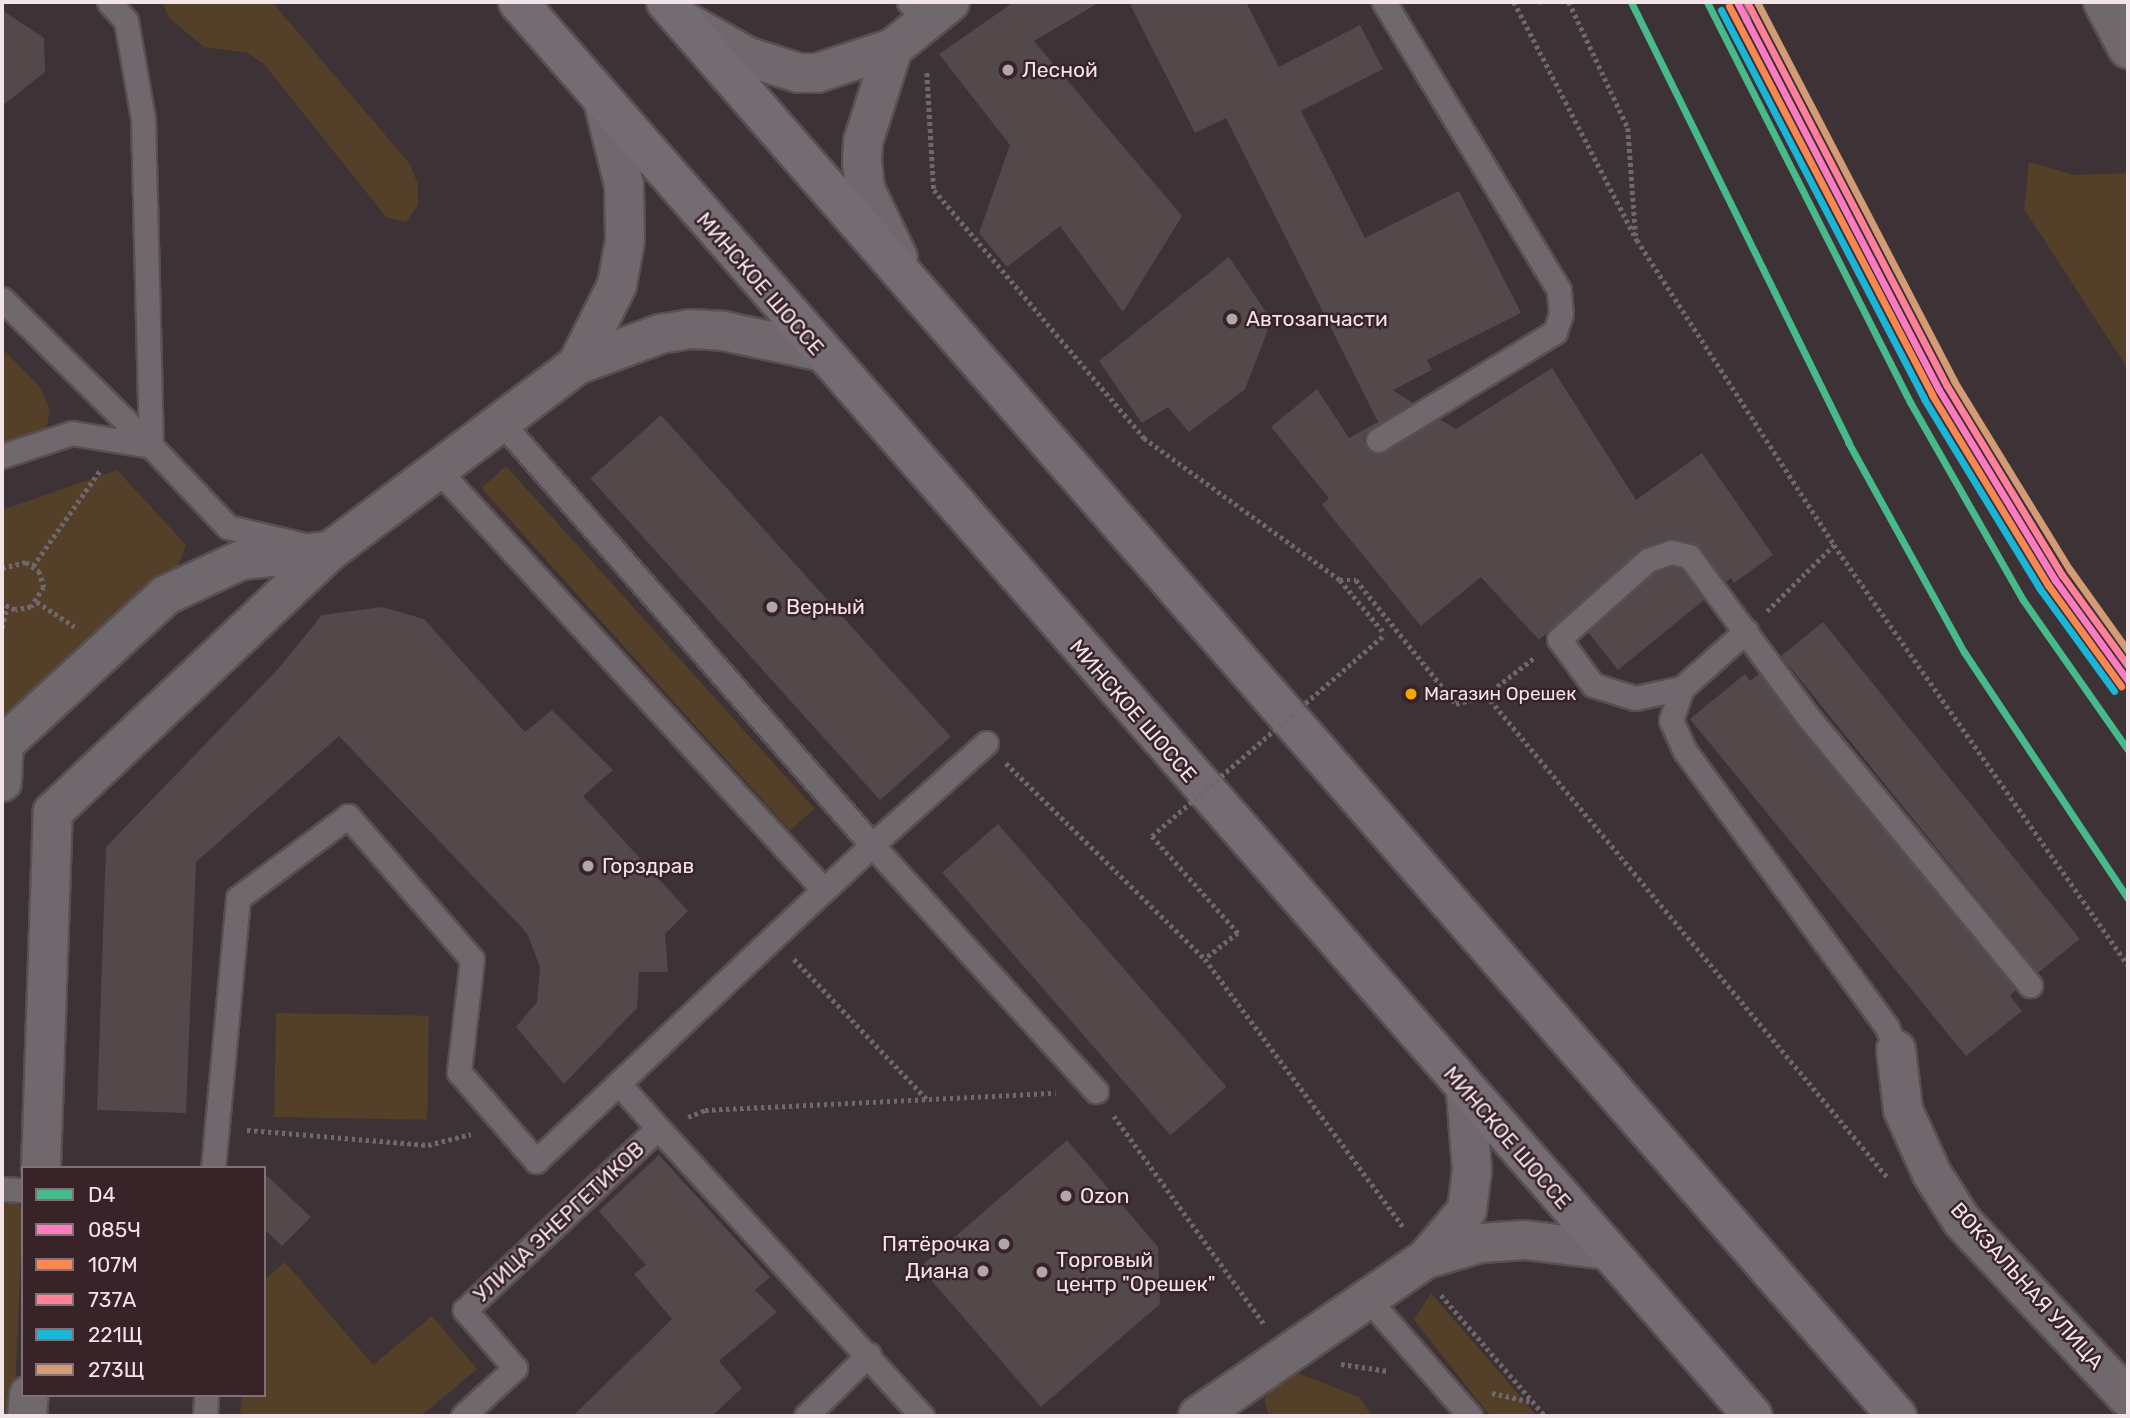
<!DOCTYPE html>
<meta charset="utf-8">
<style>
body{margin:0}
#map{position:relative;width:2130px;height:1418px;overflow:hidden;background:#3d3235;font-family:Rubik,sans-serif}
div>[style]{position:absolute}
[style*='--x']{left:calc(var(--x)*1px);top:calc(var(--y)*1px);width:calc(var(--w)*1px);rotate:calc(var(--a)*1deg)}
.green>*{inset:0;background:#543f28;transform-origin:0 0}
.building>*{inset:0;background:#53494a;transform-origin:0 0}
.path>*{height:4.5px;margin-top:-2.25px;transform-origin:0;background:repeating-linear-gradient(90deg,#6f686c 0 3.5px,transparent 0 7px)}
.roads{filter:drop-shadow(2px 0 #594f52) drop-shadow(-2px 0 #594f52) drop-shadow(0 2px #594f52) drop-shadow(0 -2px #594f52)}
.service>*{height:23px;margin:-11.5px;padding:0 11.5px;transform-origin:11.5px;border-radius:11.5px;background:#6f686d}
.minor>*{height:38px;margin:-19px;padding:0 19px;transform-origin:19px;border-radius:19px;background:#6f686d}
.tertiary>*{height:38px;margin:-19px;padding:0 19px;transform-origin:19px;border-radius:19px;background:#6f686d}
.trunk>*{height:38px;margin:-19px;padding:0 19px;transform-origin:19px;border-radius:19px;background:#756b72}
.rail>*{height:8px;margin-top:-4px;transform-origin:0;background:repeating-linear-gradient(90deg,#382329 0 16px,#766e72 0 32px);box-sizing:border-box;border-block:2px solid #766e72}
.path-bridge>*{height:4.5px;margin-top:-2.25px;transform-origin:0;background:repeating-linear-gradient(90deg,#6f686c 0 3.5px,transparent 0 7px)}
.rail-1>*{height:7px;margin:-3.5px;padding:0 3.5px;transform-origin:3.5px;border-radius:3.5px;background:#47ba8c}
.rail-2>*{height:7px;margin:-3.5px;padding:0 3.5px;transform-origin:3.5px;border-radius:3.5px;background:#fe7ac1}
.rail-3>*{height:7px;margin:-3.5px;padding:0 3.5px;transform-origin:3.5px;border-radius:3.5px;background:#f88751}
.rail-4>*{height:7px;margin:-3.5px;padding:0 3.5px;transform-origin:3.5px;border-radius:3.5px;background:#ff8098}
.rail-5>*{height:7px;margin:-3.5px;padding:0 3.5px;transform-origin:3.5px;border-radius:3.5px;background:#1ab6d8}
.rail-6>*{height:7px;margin:-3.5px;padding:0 3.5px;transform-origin:3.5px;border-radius:3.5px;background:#d39c74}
.dots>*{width:19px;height:19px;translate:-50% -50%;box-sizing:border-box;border:4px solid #382329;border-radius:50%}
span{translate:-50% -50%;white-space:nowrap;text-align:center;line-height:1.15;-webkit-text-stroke:5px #382329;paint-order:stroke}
.bus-label{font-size:19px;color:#f2e4e8}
.left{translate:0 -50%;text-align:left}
.poi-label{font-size:21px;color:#f2e4e8}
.right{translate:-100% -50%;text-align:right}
.street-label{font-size:21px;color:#f2e4e8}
.frame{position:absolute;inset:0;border:4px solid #f2e4e8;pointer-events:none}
.legend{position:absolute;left:21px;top:1166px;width:245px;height:231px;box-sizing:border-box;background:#382329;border:2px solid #827075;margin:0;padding:9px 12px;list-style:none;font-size:21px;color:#f2e4e8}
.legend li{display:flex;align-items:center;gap:14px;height:35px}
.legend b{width:35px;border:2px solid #827075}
</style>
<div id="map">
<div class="green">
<div style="clip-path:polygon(162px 2px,272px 2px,410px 164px,418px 184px,418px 205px,406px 222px,386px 217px,264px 64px,248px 53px,204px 47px,170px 19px)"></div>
<div style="clip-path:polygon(2029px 162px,2074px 175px,2128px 173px,2128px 369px,2024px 209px)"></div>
<div style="clip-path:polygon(2px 348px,40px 387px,50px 410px,47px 426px,34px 437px,2px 448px)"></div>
<div style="left:506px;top:466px;width:461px;height:33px;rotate:48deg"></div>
<div style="clip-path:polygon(117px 470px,186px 545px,178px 567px,2px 727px,2px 510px)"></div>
<div style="left:276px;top:1013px;width:153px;height:104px;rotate:1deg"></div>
<div style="clip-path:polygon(2px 1203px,23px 1205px,14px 1416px,2px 1416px)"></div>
<div style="clip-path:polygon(285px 1262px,373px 1365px,432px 1316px,477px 1369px,421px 1416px,240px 1416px,242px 1395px,264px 1395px,264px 1280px)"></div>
<div style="clip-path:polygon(1431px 1293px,1537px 1416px,1490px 1416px,1414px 1320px)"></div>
<div style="clip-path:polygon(1290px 1370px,1359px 1397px,1372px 1416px,1269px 1416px,1264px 1399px)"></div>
</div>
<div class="building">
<div style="clip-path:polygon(1014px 2px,1100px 2px,1034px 41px,1182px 216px,1123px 312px,1060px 226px,1007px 267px,979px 233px,1010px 145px,939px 54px)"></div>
<div style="clip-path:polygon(1129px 2px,1246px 2px,1279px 67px,1360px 25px,1383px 69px,1301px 111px,1365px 238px,1459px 191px,1521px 313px,1427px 360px,1432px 370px,1393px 390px,1413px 403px,1366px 433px,1364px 441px,1371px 452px,1385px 452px,1439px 419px,1456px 429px,1552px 368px,1636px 500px,1702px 453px,1773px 555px,1734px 583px,1731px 578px,1726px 582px,1700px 547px,1666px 539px,1639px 550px,1539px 640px,1481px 577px,1421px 626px,1322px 505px,1329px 498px,1271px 427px,1317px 389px,1349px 438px,1378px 422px,1226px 118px,1195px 133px)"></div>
<div style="clip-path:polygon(2px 10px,44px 38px,45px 72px,2px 106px)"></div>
<div style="clip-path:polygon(1229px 257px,1268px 315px,1267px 332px,1245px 389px,1189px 432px,1168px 407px,1142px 423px,1099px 361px)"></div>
<div style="left:661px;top:415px;width:433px;height:95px;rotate:48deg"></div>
<div style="clip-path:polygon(1672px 567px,1681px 569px,1704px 600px,1618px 670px,1588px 632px,1655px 572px)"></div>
<div style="clip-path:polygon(382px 607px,424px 619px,525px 732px,552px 710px,613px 770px,583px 796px,688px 911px,665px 934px,668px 972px,639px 972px,637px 1008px,564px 1084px,516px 1027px,537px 1002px,540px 967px,527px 933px,339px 736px,196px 862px,186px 1113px,97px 1110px,106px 847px,278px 669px,322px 615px)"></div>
<div style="left:1823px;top:622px;width:408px;height:54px;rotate:51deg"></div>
<div style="clip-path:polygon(1745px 674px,1750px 681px,1759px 674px,2016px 990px,2010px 996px,2022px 1011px,1966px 1056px,1690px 719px)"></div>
<div style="left:998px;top:824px;width:348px;height:74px;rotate:49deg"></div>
<div style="clip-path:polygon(1067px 1140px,1158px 1247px,1160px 1304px,1041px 1407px,920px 1267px)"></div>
<div style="clip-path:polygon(659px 1155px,770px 1277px,755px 1290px,777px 1312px,719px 1361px,742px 1388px,712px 1416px,573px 1416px,672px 1319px,634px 1274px,646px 1265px,599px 1211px)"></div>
<div style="clip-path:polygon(264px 1173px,311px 1217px,282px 1246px,264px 1229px)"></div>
</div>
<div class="path">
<div style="--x:1514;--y:2;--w:268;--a:62.7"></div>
<div style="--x:1637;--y:240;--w:363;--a:57.1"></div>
<div style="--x:1834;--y:545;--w:513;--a:55.01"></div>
<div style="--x:1541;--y:2;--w:1;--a:45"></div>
<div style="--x:1569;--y:2;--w:139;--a:64.9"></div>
<div style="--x:1628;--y:128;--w:108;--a:85.8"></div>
<div style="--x:927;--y:73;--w:117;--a:86.6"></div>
<div style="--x:934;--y:190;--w:325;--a:49.7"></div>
<div style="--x:1144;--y:438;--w:242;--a:35.9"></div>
<div style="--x:1340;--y:580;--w:70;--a:50.2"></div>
<div style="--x:33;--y:566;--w:118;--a:-55"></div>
<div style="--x:2;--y:568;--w:25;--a:-14"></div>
<div style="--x:26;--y:562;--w:16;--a:35"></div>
<div style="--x:39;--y:571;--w:17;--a:73"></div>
<div style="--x:44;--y:587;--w:24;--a:123"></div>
<div style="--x:31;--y:607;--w:16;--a:169"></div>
<div style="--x:15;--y:610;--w:14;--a:-155"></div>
<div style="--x:1340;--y:580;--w:16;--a:0"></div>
<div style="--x:1356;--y:580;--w:159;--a:51.1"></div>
<div style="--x:1456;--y:704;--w:31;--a:-17"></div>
<div style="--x:1486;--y:695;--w:630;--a:50.22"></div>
<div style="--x:37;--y:602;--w:45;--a:33.3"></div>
<div style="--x:1767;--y:611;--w:94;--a:-44.6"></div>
<div style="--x:2;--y:628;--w:22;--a:-77"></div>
<div style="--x:1486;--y:695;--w:62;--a:-37.8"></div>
<div style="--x:1006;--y:763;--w:279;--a:44.6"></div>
<div style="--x:1152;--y:836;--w:130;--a:48.4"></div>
<div style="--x:1238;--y:933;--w:42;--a:141.8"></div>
<div style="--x:1205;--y:959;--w:333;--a:53.5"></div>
<div style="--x:794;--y:959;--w:193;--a:46.5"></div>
<div style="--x:1114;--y:1116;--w:258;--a:54.2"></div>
<div style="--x:688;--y:1117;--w:18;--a:-22"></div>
<div style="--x:705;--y:1110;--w:351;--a:-2.8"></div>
<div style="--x:247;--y:1130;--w:182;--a:4.7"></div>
<div style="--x:428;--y:1145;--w:44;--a:-14.3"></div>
<div style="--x:1441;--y:1295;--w:160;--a:49.3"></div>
<div style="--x:1341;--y:1364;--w:48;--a:8.5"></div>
<div style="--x:1492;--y:1393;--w:41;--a:12.7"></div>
</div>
<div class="roads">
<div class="service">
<div style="--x:109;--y:2;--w:25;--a:48"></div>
<div style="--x:126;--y:21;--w:98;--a:80.1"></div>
<div style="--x:143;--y:118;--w:328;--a:88.6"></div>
<div style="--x:909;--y:2;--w:23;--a:47"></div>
<div style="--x:2;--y:299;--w:209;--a:44.6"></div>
<div style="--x:501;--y:422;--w:563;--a:48.75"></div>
<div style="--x:872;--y:845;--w:66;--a:136.8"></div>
<div style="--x:1378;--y:440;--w:207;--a:-31.4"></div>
<div style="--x:1555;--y:332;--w:19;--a:-72"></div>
<div style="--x:1561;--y:314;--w:24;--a:-95"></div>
<div style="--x:1559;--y:290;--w:337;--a:-121.3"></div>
<div style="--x:2;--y:456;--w:74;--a:-18.2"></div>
<div style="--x:72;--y:433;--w:80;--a:9.3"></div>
<div style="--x:151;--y:446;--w:112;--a:46.5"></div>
<div style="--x:228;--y:527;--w:74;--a:13.3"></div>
<div style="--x:1746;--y:631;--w:86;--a:138.3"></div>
<div style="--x:1682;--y:688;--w:34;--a:109"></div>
<div style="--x:1671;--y:720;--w:34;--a:66"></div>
<div style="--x:1685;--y:751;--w:342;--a:53.8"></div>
<div style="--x:1887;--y:1027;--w:25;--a:69"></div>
<div style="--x:1682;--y:688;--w:48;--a:168"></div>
<div style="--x:1635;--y:698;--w:44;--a:-162.8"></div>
<div style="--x:1593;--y:685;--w:57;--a:-126.5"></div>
<div style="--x:1559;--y:639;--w:119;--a:-41.6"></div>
<div style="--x:1648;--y:560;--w:24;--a:-19"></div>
<div style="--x:1671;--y:552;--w:18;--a:13"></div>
<div style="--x:1689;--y:556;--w:202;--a:53.5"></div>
<div style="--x:1809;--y:718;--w:347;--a:50.4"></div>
<div style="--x:986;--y:743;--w:153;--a:138.2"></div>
<div style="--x:872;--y:845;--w:333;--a:47.7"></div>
<div style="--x:620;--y:1085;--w:57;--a:48.5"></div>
<div style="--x:213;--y:1168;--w:271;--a:-84.7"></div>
<div style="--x:238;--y:898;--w:137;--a:-36.7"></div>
<div style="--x:348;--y:816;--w:189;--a:49.1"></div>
<div style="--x:472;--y:959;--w:114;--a:96.6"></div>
<div style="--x:459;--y:1072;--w:118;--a:49.1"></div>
<div style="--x:536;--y:1161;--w:395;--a:-43.3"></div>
<div style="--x:824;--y:890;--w:570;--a:-132.58"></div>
<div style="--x:2;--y:1189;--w:21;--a:3"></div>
<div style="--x:1368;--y:1299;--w:155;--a:48.9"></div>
<div style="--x:205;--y:1416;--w:21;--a:-87"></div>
<div style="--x:463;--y:1416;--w:71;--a:-42.7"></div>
<div style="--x:515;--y:1368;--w:77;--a:-130.8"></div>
<div style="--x:465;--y:1310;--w:265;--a:-43.3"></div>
<div style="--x:658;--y:1128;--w:391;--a:47.5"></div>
<div style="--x:806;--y:1416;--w:88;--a:-44.5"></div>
</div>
<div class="minor">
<div style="--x:2103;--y:2;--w:53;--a:62"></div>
<div style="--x:577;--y:365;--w:89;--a:-63.4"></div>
<div style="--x:617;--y:285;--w:46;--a:-79.9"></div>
<div style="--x:625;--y:240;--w:55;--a:-91"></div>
<div style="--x:624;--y:185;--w:83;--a:-103.9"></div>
<div style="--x:2;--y:782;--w:38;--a:-87"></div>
<div style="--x:4;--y:744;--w:220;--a:-42.6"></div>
<div style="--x:166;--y:595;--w:83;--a:-25"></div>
<div style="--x:241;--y:560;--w:89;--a:-5.8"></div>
<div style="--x:1896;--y:1050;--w:60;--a:83.3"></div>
<div style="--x:1903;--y:1110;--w:70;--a:65.6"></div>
<div style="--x:1932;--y:1174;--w:56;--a:57.4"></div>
<div style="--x:1962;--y:1221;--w:243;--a:46.8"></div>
<div style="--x:41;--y:1168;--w:356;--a:-88.1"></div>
<div style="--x:53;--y:812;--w:381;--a:-43.3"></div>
<div style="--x:330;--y:551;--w:309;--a:-37"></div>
<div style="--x:577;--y:365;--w:89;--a:-20.5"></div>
<div style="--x:660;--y:334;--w:30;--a:-9"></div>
<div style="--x:690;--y:329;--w:33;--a:3"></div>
<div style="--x:723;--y:331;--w:98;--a:11.8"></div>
<div style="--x:1426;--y:1259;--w:57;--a:-16.2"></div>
<div style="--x:1481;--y:1243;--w:44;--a:-3.9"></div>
<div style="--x:1525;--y:1240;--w:82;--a:7"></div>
<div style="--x:27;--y:1416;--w:21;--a:-85"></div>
<div style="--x:1198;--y:1416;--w:277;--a:-34.6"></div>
<div style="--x:1426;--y:1259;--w:64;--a:-50.1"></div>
<div style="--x:1467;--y:1210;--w:40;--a:-82.9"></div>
<div style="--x:1472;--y:1170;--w:78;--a:-94.4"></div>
</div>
<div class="tertiary">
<div style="--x:686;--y:22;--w:71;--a:29.4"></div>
<div style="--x:748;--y:57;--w:53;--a:17.4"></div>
<div style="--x:799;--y:73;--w:18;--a:0"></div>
<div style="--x:817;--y:73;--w:80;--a:-18.2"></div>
<div style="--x:893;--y:48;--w:73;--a:-38.9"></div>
<div style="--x:893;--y:48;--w:99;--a:107.7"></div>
<div style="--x:863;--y:142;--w:19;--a:93"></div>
<div style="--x:862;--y:161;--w:28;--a:84"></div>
<div style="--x:865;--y:189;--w:76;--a:64.4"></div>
</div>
<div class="trunk">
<div style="--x:518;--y:2;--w:1877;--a:48.87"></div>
<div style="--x:666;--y:2;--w:1875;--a:48.96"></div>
</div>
</div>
<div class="rail">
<div style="--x:1740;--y:2;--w:22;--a:69"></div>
</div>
<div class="path-bridge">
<div style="--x:1152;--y:836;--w:308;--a:-40.9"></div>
</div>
<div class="rail-1">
<div style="--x:1631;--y:2;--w:491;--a:63.7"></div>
<div style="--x:1848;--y:442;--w:240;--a:61.1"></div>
<div style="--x:1964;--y:652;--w:296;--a:56.4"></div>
<div style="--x:1707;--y:2;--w:449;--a:63.1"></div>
<div style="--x:1910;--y:402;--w:228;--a:60.3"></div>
<div style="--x:2023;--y:600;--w:183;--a:55"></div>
</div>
<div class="rail-2">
<div style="--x:1737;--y:2;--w:437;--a:62.5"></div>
<div style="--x:1939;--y:390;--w:223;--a:58.6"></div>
<div style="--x:2055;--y:580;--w:125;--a:54.1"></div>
</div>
<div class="rail-3">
<div style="--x:1729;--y:6;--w:439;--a:62.4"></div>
<div style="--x:1932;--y:395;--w:223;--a:58.6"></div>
<div style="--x:2048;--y:585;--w:125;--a:54.1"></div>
</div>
<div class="rail-4">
<div style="--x:1747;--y:2;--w:433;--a:62.5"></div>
<div style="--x:1947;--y:386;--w:221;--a:58.7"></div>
<div style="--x:2062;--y:575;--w:112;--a:54"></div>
</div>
<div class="rail-5">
<div style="--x:1721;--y:10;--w:439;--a:62.4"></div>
<div style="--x:1924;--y:399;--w:223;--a:58.6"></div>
<div style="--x:2040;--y:589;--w:126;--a:54"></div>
</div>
<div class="rail-6">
<div style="--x:1757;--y:2;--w:427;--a:62.5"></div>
<div style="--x:1954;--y:381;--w:222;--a:58.5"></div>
<div style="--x:2070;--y:570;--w:100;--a:54.4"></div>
</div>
<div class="dots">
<div style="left:1008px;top:70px;background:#b3a6a9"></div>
<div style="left:1232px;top:319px;background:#b3a6a9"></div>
<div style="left:772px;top:607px;background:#b3a6a9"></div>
<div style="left:1411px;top:694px;background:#f7a600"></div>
<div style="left:588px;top:866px;background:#b3a6a9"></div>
<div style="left:1066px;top:1196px;background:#b3a6a9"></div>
<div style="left:1004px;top:1244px;background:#b3a6a9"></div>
<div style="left:983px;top:1271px;background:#b3a6a9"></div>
<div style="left:1042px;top:1272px;background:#b3a6a9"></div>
</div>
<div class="bus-label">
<span class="left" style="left:1424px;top:694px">Магазин Орешек</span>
</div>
<div class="poi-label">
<span class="left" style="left:1022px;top:70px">Лесной</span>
<span class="left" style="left:1246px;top:319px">Автозапчасти</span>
<span class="left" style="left:786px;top:607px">Верный</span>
<span class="left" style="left:602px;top:866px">Горздрав</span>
<span class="left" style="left:1080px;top:1196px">Ozon</span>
<span class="right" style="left:990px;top:1244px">Пятёрочка</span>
<span class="left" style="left:1056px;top:1272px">Торговый<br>центр "Орешек"</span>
<span class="right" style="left:969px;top:1271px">Диана</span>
</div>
<div class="street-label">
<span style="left:760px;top:284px;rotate:49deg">МИНСКОЕ ШОССЕ</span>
<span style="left:1133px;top:711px;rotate:49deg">МИНСКОЕ ШОССЕ</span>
<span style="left:1507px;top:1138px;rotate:49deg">МИНСКОЕ ШОССЕ</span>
<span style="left:559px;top:1222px;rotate:-43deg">УЛИЦА ЭНЕРГЕТИКОВ</span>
<span style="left:2027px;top:1286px;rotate:48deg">ВОКЗАЛЬНАЯ УЛИЦА</span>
</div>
<div class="frame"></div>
<ul class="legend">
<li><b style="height:9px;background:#47ba8c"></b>D4</li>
<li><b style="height:9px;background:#fe7ac1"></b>085Ч</li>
<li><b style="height:9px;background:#f88751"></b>107М</li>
<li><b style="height:9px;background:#ff8098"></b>737А</li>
<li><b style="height:9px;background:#1ab6d8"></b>221Щ</li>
<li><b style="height:9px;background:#d39c74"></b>273Щ</li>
</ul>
</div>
